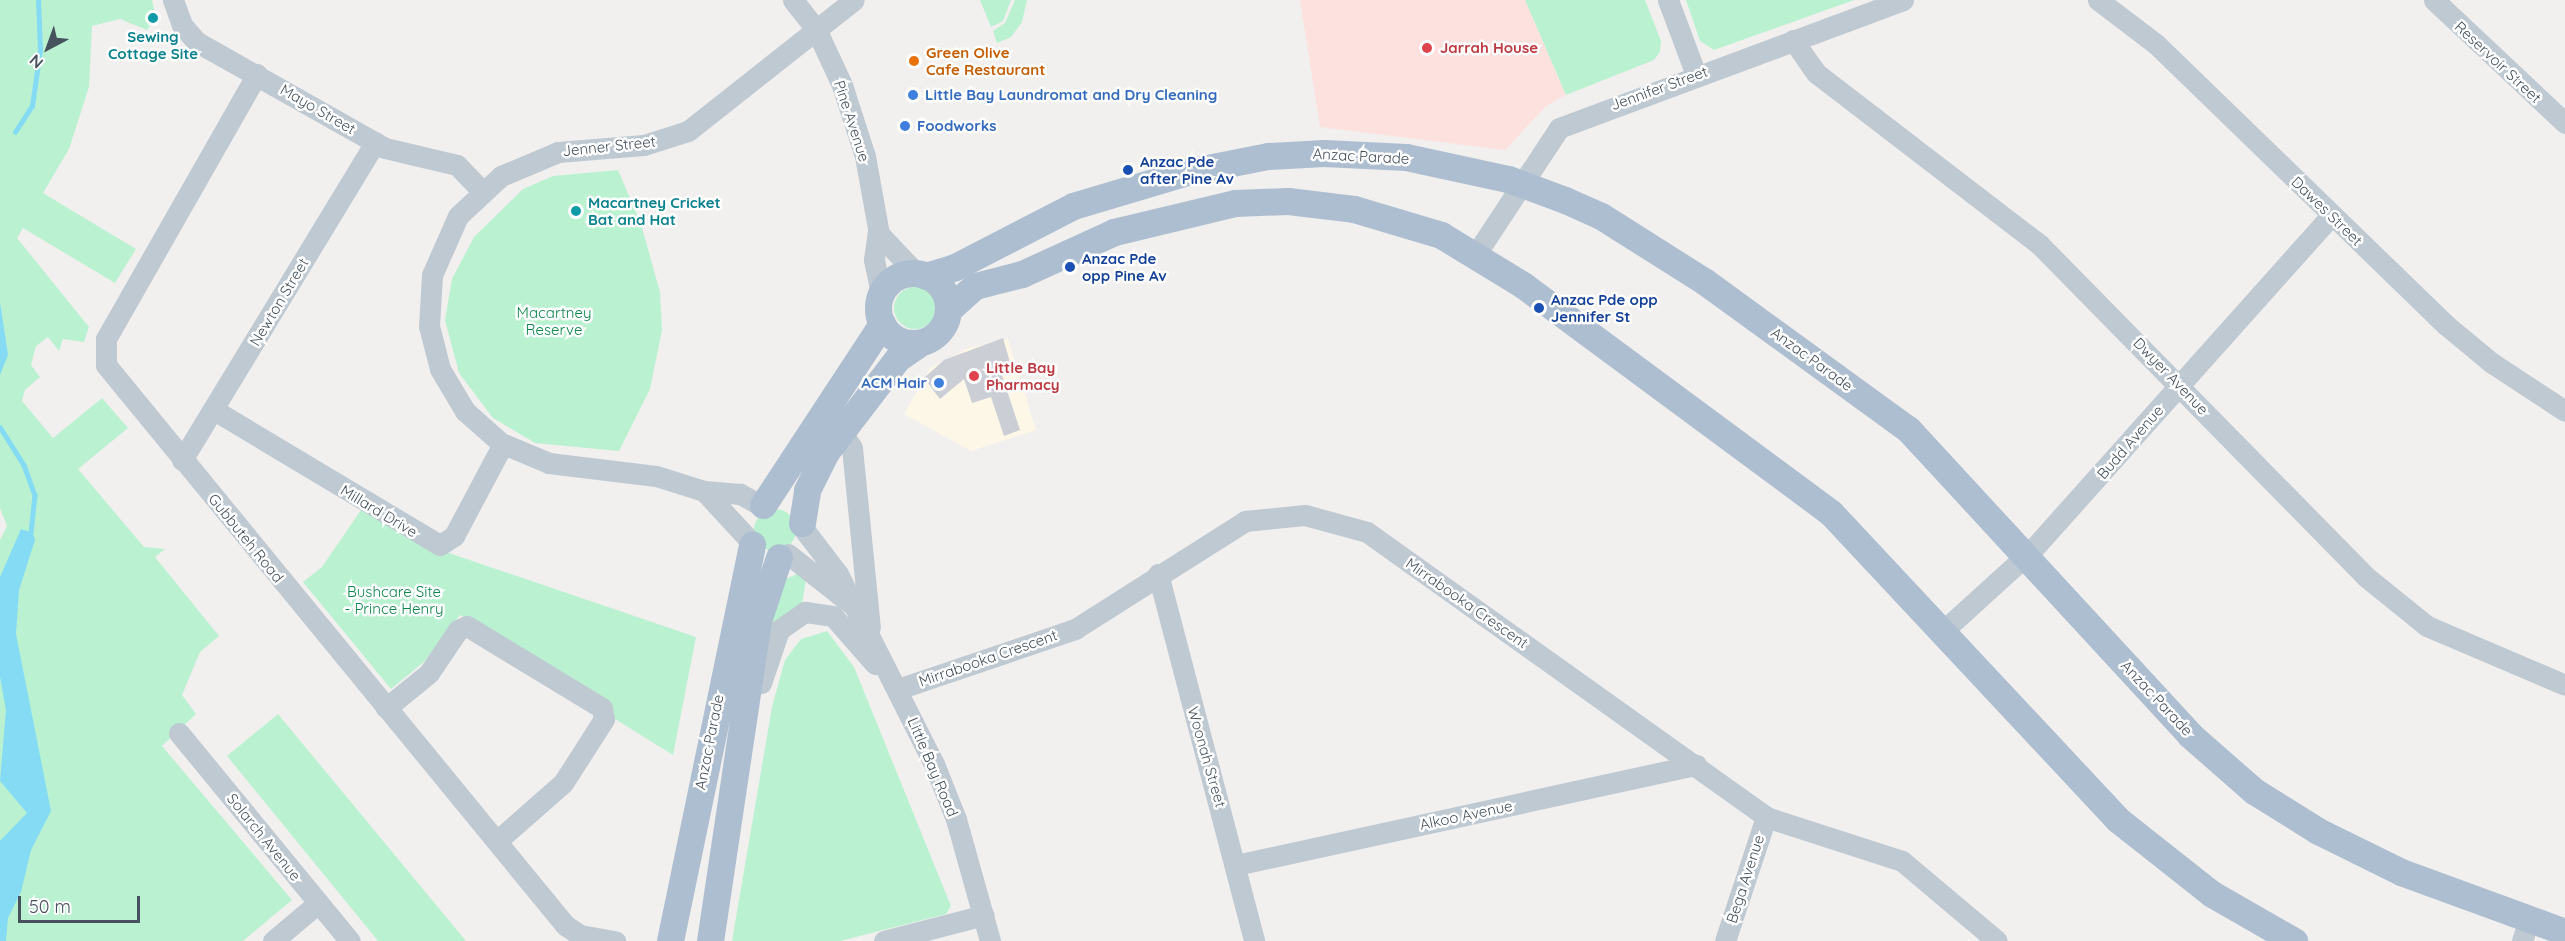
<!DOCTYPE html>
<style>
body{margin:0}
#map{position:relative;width:2565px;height:941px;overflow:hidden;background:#f2efef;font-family:Quicksand,sans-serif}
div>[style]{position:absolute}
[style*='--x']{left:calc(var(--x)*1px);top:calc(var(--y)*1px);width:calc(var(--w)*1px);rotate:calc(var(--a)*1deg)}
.commercial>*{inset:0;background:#fdf7e7}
.medical>*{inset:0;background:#fde1de}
.green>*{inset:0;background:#baf2d1}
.round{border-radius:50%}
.water>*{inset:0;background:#84dbf3}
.stream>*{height:4.5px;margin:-2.25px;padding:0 2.25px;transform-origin:2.25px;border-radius:2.25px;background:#84dbf3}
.building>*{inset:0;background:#cbced4}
.minor>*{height:21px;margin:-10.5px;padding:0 10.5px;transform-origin:10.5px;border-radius:10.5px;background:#bfc9d2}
.major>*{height:27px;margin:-13.5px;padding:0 13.5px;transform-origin:13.5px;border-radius:13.5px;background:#adbed0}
.major>.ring{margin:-13.5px;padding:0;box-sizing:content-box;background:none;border:27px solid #adbed0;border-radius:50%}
.dots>*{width:16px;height:16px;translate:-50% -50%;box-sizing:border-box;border:3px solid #fff;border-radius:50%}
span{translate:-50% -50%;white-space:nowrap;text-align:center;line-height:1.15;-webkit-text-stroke:5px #fff;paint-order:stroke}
.culture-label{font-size:15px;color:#0d838f;font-weight:700}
.left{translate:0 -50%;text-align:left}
.health-label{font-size:15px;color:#be3a42;font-weight:700}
.food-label{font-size:15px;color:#c56008;font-weight:700}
.street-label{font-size:15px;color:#46525e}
.shop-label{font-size:15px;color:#366cbe;font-weight:700}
.right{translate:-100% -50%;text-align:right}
.transit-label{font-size:15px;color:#164399;font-weight:700}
.park-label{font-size:15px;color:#10864c}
.north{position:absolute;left:18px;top:18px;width:60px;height:60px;-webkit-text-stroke:4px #fff;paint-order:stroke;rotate:221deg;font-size:16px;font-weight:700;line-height:24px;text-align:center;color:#46525e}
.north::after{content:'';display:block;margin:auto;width:21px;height:27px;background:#46525e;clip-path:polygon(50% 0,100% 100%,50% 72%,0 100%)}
.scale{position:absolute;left:18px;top:896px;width:122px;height:27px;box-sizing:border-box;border:3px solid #46525e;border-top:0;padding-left:8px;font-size:18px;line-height:21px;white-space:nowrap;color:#46525e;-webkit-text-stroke:4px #fff;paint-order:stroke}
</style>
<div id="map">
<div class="commercial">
<div style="clip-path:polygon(1008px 339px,1036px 430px,971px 451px,904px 414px,930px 368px,969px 348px)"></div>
</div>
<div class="medical">
<div style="clip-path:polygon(1300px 0,1525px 0,1566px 95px,1546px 106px,1505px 150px,1320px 127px)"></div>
</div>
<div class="green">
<div style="clip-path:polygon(0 0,152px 0,156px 18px,147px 30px,120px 19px,92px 26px,89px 87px,69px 149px,43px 193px,136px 249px,115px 283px,23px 228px,17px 238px,89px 327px,84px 342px,63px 339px,59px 351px,48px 337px,36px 346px,31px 365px,40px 377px,25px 390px,22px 401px,53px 438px,102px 398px,128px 428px,78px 469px,144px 547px,165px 549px,155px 557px,219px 636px,200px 652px,182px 695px,196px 714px,162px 746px,292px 900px,243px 941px,0 941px,0 540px,7px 526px,0 508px)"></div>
<div style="clip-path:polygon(980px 0,1011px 0,1003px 21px,991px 27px)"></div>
<div style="clip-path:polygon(1015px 0,1027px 0,1022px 22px,1011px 37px,997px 43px,993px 31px,1005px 23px)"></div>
<div style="clip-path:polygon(1525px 0,1645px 0,1661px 41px,1660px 52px,1654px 60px,1566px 95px)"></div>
<div style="clip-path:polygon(1686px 0,1854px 0,1714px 50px,1700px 41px)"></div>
<div style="clip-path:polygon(618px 170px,641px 224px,660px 292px,662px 330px,650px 389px,619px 451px,535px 443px,493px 418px,459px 373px,445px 320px,452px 279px,474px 237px,523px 189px,553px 176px)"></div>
<div class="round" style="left:894px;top:287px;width:42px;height:42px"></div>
<div class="round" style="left:754px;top:509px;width:42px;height:42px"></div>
<div style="clip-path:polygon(361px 510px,432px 552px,446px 552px,696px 637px,673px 755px,615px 719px,600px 697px,460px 615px,425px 661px,391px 689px,303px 582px,322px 567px)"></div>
<div style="clip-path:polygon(797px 574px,806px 580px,802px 604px,768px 631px,784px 580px)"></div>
<div style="clip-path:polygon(827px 631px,854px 667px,951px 906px,946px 914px,840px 941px,732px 941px,772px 707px,785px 660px,801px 639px)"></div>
<div style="clip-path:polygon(278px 714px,466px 941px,378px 941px,374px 936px,227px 756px)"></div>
</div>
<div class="water">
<div style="clip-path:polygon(0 302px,8px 355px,0 375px)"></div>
<div style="clip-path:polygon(21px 529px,33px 533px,35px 540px,19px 590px,16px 634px,51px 811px,31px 850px,21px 892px,8px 918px,6px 941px,0 941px,0 841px,27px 813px,0 781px,6px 710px,0 677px,0 577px)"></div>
</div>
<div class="stream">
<div style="--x:15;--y:132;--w:31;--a:-57"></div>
<div style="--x:32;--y:106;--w:57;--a:-81.9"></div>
<div style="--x:40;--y:50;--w:50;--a:-92.3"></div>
<div style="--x:0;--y:427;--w:45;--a:57.7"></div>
<div style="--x:24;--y:465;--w:32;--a:70"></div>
<div style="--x:35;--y:495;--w:37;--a:96"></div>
</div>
<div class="building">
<div style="clip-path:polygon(1003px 338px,1011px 366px,1000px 369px,1020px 430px,1004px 436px,991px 397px,972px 403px,964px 379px,940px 399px,924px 378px,944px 360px)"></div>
</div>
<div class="minor">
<div style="--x:173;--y:0;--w:27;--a:70"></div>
<div style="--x:182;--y:25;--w:23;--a:49"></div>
<div style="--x:197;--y:42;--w:216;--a:29.4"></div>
<div style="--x:385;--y:148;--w:74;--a:13.3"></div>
<div style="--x:457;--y:165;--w:35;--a:46"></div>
<div style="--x:793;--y:0;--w:37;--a:52"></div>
<div style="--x:816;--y:29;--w:62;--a:65.1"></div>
<div style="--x:842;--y:85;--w:75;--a:72.1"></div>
<div style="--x:865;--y:156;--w:79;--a:79.8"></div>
<div style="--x:879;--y:234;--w:54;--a:46.5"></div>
<div style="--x:1668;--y:0;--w:80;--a:69.5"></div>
<div style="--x:2098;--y:0;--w:73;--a:37.2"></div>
<div style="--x:2156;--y:44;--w:404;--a:44.1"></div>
<div style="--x:2446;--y:325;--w:60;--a:39.6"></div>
<div style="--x:2492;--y:363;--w:87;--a:33.3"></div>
<div style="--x:2434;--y:0;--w:180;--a:43.2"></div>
<div style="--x:1793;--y:40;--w:40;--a:55.1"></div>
<div style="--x:1816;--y:73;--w:282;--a:37.5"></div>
<div style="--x:2040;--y:245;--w:464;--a:45.5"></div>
<div style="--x:2365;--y:576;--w:80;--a:38.9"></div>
<div style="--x:2427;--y:626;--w:150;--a:23.1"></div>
<div style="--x:257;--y:74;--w:305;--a:119.7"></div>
<div style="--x:106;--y:339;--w:26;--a:90"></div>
<div style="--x:106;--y:365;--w:724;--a:50.66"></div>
<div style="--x:565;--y:925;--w:18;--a:34"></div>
<div style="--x:580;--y:935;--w:36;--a:10"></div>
<div style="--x:878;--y:231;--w:29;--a:98"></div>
<div style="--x:874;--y:260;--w:35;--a:78"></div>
<div style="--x:1476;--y:254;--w:151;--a:-56.6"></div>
<div style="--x:1559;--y:128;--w:367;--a:-20.4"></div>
<div style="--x:214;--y:410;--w:263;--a:30.9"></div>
<div style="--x:440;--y:545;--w:17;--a:-33"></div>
<div style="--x:454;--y:536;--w:104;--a:-62"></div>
<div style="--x:841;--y:431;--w:20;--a:57"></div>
<div style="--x:852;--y:448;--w:180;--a:84.3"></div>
<div style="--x:182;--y:460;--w:372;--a:-58.7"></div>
<div style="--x:704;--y:491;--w:71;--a:47.3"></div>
<div style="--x:762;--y:506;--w:25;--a:-151"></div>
<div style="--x:740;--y:494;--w:36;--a:-175"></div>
<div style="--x:704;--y:491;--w:50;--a:-162.6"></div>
<div style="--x:656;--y:476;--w:108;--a:-173.1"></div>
<div style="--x:549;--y:463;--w:52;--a:-157.4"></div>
<div style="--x:501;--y:443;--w:48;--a:-138.4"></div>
<div style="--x:465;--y:411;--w:49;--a:-120.8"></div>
<div style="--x:440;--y:369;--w:44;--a:-104.3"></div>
<div style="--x:429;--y:326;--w:51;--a:-86.6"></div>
<div style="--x:432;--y:275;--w:64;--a:-66.2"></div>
<div style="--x:458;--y:216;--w:59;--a:-42.9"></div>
<div style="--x:501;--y:176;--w:62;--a:-22.8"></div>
<div style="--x:558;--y:152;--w:86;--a:-4.7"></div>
<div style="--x:644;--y:145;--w:46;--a:-17.7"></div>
<div style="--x:688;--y:131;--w:211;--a:-38.3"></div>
<div style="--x:802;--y:527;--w:59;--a:52.5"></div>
<div style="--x:838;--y:574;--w:213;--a:63.2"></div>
<div style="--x:934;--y:764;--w:59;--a:68.2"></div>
<div style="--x:956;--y:819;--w:127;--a:74.4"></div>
<div style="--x:788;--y:554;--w:79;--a:38.3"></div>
<div style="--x:1158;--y:574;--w:379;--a:75.3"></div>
<div style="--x:1943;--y:631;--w:122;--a:-42.3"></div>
<div style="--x:2033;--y:549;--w:447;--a:-48.2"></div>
<div style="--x:761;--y:683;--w:56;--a:-71.2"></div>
<div style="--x:779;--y:630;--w:32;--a:-35"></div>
<div style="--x:805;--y:612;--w:28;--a:8"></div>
<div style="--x:833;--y:616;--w:64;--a:48.8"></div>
<div style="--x:898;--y:689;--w:187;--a:-18.7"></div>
<div style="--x:1075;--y:629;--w:201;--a:-32.4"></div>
<div style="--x:1245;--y:521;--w:60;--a:-5.7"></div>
<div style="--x:1305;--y:515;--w:64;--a:15.3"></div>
<div style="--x:1367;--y:532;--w:490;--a:35.5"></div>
<div style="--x:1766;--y:817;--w:143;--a:17.9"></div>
<div style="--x:1902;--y:861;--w:124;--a:40.1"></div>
<div style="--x:386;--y:708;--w:55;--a:-39.1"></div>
<div style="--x:429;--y:673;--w:52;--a:-56"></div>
<div style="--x:458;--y:630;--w:10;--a:-24"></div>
<div style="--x:467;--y:626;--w:158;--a:31.3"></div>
<div style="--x:602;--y:708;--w:11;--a:80"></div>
<div style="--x:604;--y:719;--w:76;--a:122.6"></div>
<div style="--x:563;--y:783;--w:88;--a:138.7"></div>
<div style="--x:179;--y:733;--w:269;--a:50.6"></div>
<div style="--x:1236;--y:865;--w:471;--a:-12.3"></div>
<div style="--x:273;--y:941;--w:59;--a:-40.2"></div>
<div style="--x:884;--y:941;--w:103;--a:-14.6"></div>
<div style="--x:1725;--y:941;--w:131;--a:-71.7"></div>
<div style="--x:2522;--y:941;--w:20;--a:-72"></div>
</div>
<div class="major">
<div class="ring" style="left:878px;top:273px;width:43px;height:43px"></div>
<div style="--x:926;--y:276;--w:30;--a:-17"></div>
<div style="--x:955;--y:267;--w:133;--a:-27.3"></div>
<div style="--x:1073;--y:206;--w:119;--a:-16.6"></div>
<div style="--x:1187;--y:172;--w:83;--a:-11.2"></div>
<div style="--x:1268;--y:156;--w:56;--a:-3.1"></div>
<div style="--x:1324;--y:153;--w:82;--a:2.8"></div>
<div style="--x:1406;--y:157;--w:104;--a:12.2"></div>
<div style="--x:1508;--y:179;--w:61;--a:20.2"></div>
<div style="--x:1565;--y:200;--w:39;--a:24"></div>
<div style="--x:1601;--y:216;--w:122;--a:32.3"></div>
<div style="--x:1704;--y:281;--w:252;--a:36"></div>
<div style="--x:1908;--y:429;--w:416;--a:47.3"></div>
<div style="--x:2190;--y:735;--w:85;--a:41.2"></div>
<div style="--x:2254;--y:791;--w:75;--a:32"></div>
<div style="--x:2318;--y:831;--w:93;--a:26.3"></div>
<div style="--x:2401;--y:872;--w:175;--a:20.1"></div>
<div style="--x:948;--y:310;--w:36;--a:-42"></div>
<div style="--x:975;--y:286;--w:49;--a:-14.3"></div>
<div style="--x:1022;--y:274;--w:101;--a:-24.5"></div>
<div style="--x:1114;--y:232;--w:124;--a:-13.5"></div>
<div style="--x:1235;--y:203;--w:53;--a:-2.2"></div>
<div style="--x:1288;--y:201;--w:66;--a:6.9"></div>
<div style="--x:1354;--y:209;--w:91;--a:16.6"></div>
<div style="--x:1441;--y:235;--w:96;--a:31.4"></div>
<div style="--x:1523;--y:285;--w:383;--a:36.5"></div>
<div style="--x:1831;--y:513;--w:419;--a:46.9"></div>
<div style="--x:2117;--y:819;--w:121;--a:38.3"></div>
<div style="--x:2212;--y:894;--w:95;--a:29.8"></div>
<div style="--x:763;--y:505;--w:217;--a:-56.7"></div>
<div style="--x:802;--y:523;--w:33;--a:-81"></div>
<div style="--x:807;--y:490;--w:42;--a:-63.4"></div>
<div style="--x:826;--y:452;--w:117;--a:-52.6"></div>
<div style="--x:897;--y:359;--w:28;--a:-35"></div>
<div style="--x:670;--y:941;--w:405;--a:-78.3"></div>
<div style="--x:710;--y:941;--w:324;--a:-81.5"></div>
<div style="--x:758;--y:621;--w:67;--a:-71.8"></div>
</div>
<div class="dots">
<div style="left:153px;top:18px;background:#0f9aa8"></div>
<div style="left:1427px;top:48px;background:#e0444e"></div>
<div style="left:914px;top:61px;background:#e8710a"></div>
<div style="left:913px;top:95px;background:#3f7fe0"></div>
<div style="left:905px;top:126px;background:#3f7fe0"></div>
<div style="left:1128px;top:170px;background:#1a4fb4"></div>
<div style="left:576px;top:211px;background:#0f9aa8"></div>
<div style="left:1070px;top:267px;background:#1a4fb4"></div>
<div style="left:1539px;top:308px;background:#1a4fb4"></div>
<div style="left:974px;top:376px;background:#e0444e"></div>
<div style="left:939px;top:383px;background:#3f7fe0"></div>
</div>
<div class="culture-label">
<span style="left:153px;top:45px">Sewing<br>Cottage Site</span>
<span class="left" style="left:588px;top:211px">Macartney Cricket<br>Bat and Hat</span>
</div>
<div class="health-label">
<span class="left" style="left:1440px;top:48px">Jarrah House</span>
<span class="left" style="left:986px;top:376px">Little Bay<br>Pharmacy</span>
</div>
<div class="food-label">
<span class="left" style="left:926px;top:61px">Green Olive<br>Cafe Restaurant</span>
</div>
<div class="street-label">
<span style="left:2498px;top:62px;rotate:43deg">Reservoir Street</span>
<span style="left:1659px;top:88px;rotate:-20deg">Jennifer Street</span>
<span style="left:318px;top:109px;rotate:30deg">Mayo Street</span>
<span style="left:852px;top:121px;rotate:72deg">Pine Avenue</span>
<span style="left:609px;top:146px;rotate:-6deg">Jenner Street</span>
<span style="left:1361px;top:156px;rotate:3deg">Anzac Parade</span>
<span style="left:2327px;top:211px;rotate:44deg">Dawes Street</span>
<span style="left:279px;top:302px;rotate:-59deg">Newton Street</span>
<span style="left:1812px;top:359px;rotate:36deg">Anzac Parade</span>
<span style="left:2171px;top:376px;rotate:46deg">Dwyer Avenue</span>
<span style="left:2130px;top:442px;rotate:-49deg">Budd Avenue</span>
<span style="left:379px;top:511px;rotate:31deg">Millard Drive</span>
<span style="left:246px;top:538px;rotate:51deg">Gubbuteh Road</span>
<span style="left:1467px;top:603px;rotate:35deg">Mirrabooka Crescent</span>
<span style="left:988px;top:658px;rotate:-19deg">Mirrabooka Crescent</span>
<span style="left:2157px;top:698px;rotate:47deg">Anzac Parade</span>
<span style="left:709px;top:742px;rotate:-79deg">Anzac Parade</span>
<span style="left:1207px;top:757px;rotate:74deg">Woonah Street</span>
<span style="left:933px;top:767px;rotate:67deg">Little Bay Road</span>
<span style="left:1466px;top:815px;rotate:-12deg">Alkoo Avenue</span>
<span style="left:264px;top:837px;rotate:51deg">Solarch Avenue</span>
<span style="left:1745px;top:879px;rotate:-72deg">Bega Avenue</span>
</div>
<div class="shop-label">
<span class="left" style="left:925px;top:95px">Little Bay Laundromat and Dry Cleaning</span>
<span class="left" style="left:917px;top:126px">Foodworks</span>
<span class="right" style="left:927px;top:383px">ACM Hair</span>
</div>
<div class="transit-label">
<span class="left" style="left:1140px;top:170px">Anzac Pde<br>after Pine Av</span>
<span class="left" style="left:1082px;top:267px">Anzac Pde<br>opp Pine Av</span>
<span class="left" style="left:1551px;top:308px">Anzac Pde opp<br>Jennifer St</span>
</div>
<div class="park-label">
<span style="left:554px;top:321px">Macartney<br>Reserve</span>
<span style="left:394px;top:600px">Bushcare Site<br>- Prince Henry</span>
</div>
<div class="north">N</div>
<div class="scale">50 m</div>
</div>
